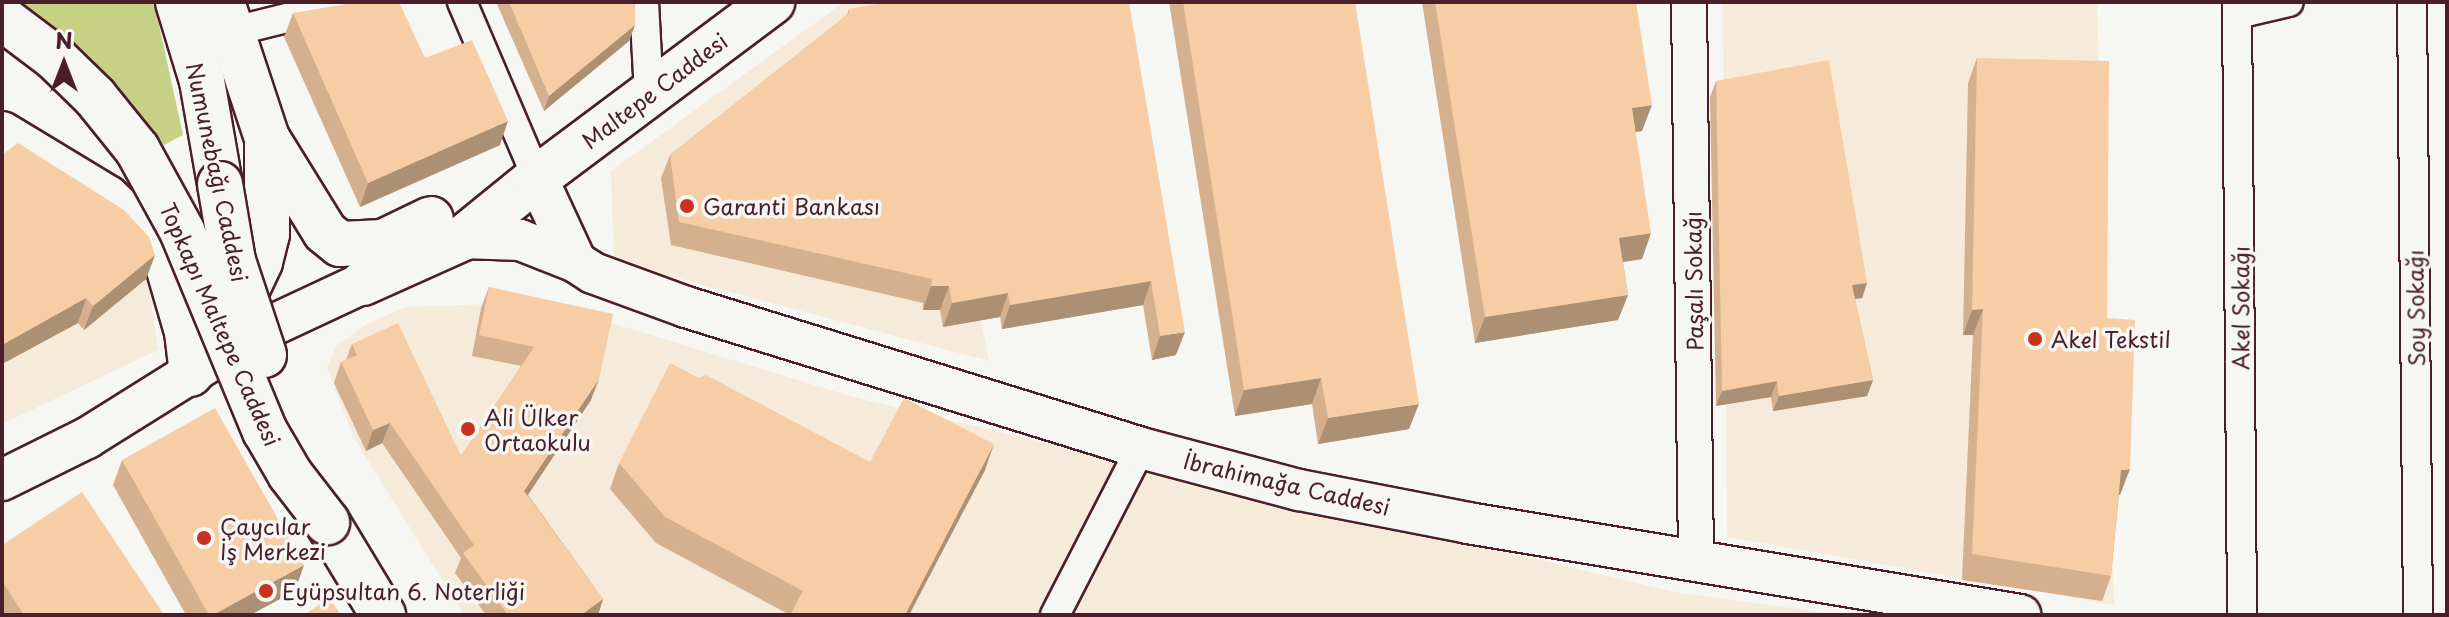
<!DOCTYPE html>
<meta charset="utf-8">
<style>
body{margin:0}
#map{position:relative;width:2449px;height:617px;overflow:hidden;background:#f6f6f2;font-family:"Playpen Sans",sans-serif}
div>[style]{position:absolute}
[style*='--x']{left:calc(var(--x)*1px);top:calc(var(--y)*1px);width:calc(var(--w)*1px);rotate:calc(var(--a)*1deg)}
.built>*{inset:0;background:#f6eadb}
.green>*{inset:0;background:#c7d185}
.roads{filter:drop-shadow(2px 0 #4a1f2b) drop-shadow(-2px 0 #4a1f2b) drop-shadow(0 2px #4a1f2b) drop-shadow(0 -2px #4a1f2b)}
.minor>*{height:28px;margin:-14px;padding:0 14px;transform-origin:14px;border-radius:14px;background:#f6f6f2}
.tertiary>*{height:34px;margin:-17px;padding:0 17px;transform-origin:17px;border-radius:17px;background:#f6f6f2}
.secondary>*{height:40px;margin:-20px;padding:0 20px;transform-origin:20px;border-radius:20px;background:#f6f6f2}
.primary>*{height:44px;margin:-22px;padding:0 22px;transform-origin:22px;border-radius:22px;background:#f6f6f2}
.bridges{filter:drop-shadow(2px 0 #4a1f2b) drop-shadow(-2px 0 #4a1f2b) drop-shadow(0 2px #4a1f2b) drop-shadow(0 -2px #4a1f2b)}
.primary-bridge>*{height:44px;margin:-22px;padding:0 22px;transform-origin:22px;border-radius:22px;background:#f6f6f2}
.wall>*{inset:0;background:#d4b08e}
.shaded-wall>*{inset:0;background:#ac9074}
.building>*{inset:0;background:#f6cda5}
.dots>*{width:22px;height:22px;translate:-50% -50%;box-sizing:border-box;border:4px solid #f6f6f2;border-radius:50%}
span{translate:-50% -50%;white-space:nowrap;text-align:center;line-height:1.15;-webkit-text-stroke:7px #f6f6f2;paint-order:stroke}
.street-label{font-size:22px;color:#4a1f2b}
.poi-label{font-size:22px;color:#4a1f2b}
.left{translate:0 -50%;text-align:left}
.frame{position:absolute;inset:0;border:4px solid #4a1f2b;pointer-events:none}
.north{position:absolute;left:24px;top:24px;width:80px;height:80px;-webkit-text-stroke:6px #f6f6f2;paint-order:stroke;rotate:0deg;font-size:22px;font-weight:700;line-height:32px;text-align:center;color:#4a1f2b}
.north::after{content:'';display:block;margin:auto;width:28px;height:36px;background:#4a1f2b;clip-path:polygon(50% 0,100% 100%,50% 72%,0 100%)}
</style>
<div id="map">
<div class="built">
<div style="clip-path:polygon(844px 2px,915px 2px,989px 361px,614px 261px,611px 171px)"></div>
<div style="clip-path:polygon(1723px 2px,2097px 2px,2114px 605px,1727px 537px)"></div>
<div style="clip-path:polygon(2px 185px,145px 257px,158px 350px,2px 424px)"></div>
<div style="clip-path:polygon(543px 302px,853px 397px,1674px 592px,1841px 615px,464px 615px,354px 438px,327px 368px,337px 345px,367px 324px,406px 307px)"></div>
</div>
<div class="green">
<div style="clip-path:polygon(20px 2px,154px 2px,183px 135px,164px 145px)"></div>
</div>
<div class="roads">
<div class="minor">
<div style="--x:462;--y:2;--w:191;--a:66.9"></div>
<div style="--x:644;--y:2;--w:93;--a:86.9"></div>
<div style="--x:2237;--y:2;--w:613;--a:89.53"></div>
<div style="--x:2412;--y:2;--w:613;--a:89.44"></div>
<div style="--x:2238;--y:14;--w:52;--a:-13.2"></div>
<div style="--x:234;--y:31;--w:121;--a:-13.9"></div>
<div style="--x:1055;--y:615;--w:188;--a:-62.8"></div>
</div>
<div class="tertiary">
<div style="--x:1689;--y:2;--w:558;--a:89.28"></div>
</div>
<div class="secondary">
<div style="--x:2;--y:132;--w:124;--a:31.1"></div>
<div style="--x:108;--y:196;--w:72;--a:43.9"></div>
<div style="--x:160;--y:246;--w:90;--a:73.8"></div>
<div style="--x:185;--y:332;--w:42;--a:83.2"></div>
<div style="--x:537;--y:178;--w:93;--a:65.1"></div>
<div style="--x:463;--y:238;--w:57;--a:2"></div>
<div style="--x:520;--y:240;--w:60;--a:21.4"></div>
<div style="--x:576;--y:262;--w:20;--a:33"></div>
<div style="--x:593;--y:273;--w:99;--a:20.1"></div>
<div style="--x:686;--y:307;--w:476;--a:17.2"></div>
<div style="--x:1141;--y:448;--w:163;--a:14.9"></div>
<div style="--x:1299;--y:490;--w:172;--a:11"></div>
<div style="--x:1468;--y:523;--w:560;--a:9.46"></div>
<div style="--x:2;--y:480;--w:95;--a:-26.3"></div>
<div style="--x:87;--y:438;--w:195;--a:-32"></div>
<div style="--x:252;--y:335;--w:123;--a:-25.1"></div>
</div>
<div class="primary">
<div style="--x:178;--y:2;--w:83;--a:73.1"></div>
<div style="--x:202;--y:81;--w:105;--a:80.1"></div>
<div style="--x:222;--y:2;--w:143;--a:71.7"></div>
<div style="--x:267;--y:138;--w:110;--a:58.3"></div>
<div style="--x:325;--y:232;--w:19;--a:39"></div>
<div style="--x:340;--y:244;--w:43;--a:-2.7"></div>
<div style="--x:383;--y:242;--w:53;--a:-25.6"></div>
<div style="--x:363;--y:283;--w:110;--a:-24.2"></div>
<div style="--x:463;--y:238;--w:95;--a:-39"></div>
<div style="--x:537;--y:178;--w:294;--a:-36.8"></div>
<div style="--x:190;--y:374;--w:58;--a:-49.2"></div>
<div style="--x:228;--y:330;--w:75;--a:-64.8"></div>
<div style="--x:260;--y:262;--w:29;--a:-76"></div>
<div style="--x:267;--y:234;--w:96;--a:-90"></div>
<div style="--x:327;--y:522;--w:109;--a:58.9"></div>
</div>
</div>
<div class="bridges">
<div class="primary-bridge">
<div style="--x:2;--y:18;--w:66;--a:37"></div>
<div style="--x:55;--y:58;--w:56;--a:44.3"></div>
<div style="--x:95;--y:97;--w:67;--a:51.1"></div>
<div style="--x:137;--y:149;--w:94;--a:61.2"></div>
<div style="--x:182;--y:231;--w:217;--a:67.5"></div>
<div style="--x:265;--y:431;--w:50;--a:59.8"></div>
<div style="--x:290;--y:474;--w:61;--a:52.4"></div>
<div style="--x:220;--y:184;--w:78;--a:80.4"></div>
<div style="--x:233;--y:261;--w:99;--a:71.7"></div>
</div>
</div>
<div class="wall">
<div style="clip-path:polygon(496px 2px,635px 2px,635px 25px,629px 41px,544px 111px)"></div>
<div style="clip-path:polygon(1129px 2px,1176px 355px,1152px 360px,1143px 305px,1002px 329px,1000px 317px,943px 327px,940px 310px,923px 310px,923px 303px,671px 245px,661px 178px,670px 155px,847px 15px,849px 9px)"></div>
<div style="clip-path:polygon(1169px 2px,1355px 2px,1409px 429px,1318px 444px,1312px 404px,1235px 416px)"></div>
<div style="clip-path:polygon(1422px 2px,1636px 2px,1642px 131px,1635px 132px,1642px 259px,1623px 262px,1628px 295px,1618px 320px,1475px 343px)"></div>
<div style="clip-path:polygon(293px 13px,425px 58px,500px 145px,360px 207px,284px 37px)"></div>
<div style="clip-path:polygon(1977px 58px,2107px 318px,2120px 495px,2119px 495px,2111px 576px,2102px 601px,1962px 580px,1973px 335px,1963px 335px,1968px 83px)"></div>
<div style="clip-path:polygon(1716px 81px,1867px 283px,1862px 298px,1855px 299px,1873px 380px,1867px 396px,1773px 411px,1771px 397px,1716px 406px,1710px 97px)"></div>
<div style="clip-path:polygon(2px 155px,155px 255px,146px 279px,84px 330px,78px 323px,2px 364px)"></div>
<div style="clip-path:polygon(489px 287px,591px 400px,528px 495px,603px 599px,598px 615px,486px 615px,455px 573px,461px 558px,382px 443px,366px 451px,334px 383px,341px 362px,346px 360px,352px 344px,461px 456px,521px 366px,472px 356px,481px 308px)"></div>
<div style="clip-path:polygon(122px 460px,295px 591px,250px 615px,186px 615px,113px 485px)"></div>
<div style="clip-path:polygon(870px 462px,985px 470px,909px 615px,790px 615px,656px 543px,610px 489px,619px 463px)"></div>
<div style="clip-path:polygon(2px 545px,164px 615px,2px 615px)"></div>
</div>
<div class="shaded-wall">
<div style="clip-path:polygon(635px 25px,629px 41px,544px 111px,549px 96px)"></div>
<div style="clip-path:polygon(1652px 105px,1642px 131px,1622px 134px,1632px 108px)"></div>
<div style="clip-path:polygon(508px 121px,500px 145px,360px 207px,368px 183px)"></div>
<div style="clip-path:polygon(1651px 233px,1642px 259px,1610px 264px,1619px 238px)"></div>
<div style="clip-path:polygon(155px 255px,146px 279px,84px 330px,93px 306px)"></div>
<div style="clip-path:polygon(1151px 281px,1143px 305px,1002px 329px,1010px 305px)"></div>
<div style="clip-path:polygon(1867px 283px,1862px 298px,1846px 300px,1852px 285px)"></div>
<div style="clip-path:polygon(931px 286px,949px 286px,940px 310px,923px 310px)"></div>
<div style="clip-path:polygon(1008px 293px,1000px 317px,943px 327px,952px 303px)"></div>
<div style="clip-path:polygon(1628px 295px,1618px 320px,1475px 343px,1485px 317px)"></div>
<div style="clip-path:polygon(86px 298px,78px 323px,2px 364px,2px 345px)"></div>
<div style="clip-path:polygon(1983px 309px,1973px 335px,1963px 335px,1972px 310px)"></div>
<div style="clip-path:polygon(1185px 332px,1176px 355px,1152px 360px,1160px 336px)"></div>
<div style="clip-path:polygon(1321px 378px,1312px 404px,1235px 416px,1244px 390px)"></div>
<div style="clip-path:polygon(599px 379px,591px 400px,517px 511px,524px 491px)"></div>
<div style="clip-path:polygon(1873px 380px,1867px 396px,1773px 411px,1779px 396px)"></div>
<div style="clip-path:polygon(1777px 381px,1771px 397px,1716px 406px,1722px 391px)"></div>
<div style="clip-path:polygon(1419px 404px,1409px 429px,1318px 444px,1328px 418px)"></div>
<div style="clip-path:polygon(390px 423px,382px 443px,366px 451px,373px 430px)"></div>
<div style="clip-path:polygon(994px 444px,985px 470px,909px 615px,905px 615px)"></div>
<div style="clip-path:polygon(2130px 469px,2120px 495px,2112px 495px,2121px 470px)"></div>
<div style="clip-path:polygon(304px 565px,295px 591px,250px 615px,213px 615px)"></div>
<div style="clip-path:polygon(603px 599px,598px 615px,581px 615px)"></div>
</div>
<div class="building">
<div style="clip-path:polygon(359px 2px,399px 2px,425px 58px,472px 40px,508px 121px,368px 183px,293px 13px)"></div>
<div style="clip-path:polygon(509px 2px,635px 2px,635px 25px,549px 96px)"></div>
<div style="clip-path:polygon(888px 2px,1129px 2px,1185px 332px,1160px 336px,1151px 281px,1010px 305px,1008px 293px,952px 303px,949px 286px,931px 286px,932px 279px,679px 222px,670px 155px,849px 13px,849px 9px)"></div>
<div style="clip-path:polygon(1183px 2px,1355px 2px,1419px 404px,1328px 418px,1321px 378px,1244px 390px)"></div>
<div style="clip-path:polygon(1435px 2px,1636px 2px,1652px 105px,1632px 108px,1651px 233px,1619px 238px,1628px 295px,1485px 317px)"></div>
<div style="clip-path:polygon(1977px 58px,2109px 61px,2107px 318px,2135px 320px,2130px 469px,2121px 470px,2111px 576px,1972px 554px,1983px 309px,1972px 310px)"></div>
<div style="clip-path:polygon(1829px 60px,1867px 283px,1852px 285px,1873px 380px,1779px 396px,1777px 381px,1722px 391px,1716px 81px)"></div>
<div style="clip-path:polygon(18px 143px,124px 210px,149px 237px,155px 255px,93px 306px,86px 298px,2px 345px,2px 155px)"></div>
<div style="clip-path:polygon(489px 287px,613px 314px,599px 379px,524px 491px,603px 599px,581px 615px,508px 615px,463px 553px,474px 545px,390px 423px,373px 430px,341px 362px,357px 355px,352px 344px,398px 323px,461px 456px,534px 347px,479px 335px)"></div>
<div style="clip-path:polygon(670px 363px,699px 378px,706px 375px,870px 462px,904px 398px,994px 444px,905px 615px,790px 615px,803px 591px,665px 517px,619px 463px)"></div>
<div style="clip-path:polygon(215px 408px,304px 565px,213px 615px,209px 615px,122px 460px)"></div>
<div style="clip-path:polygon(82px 492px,164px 615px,24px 615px,2px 581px,2px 545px)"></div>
<div style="clip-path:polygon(329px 598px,341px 615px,304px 615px)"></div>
</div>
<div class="dots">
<div style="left:687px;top:206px;background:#c8321e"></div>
<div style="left:2035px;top:339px;background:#c8321e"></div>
<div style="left:468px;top:429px;background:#c8321e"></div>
<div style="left:204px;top:538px;background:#c8321e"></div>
<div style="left:266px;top:591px;background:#c8321e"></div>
</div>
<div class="street-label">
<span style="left:654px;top:90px;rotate:-37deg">Maltepe Caddesi</span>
<span style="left:218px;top:172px;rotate:78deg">Numunebağı Caddesi</span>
<span style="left:1693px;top:281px;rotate:-91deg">Paşalı Sokağı</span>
<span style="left:2240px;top:308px;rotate:-90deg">Akel Sokağı</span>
<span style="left:2415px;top:308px;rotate:-91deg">Soy Sokağı</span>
<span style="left:221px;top:324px;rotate:66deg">Topkapı Maltepe Caddesi</span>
<span style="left:1287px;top:483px;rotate:13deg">İbrahimağa Caddesi</span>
</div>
<div class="poi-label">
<span class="left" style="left:703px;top:206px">Garanti Bankası</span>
<span class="left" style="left:2051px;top:339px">Akel Tekstil</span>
<span class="left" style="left:484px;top:429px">Ali Ülker<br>Ortaokulu</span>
<span class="left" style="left:220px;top:538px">Çaycılar<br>İş Merkezi</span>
<span class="left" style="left:282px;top:591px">Eyüpsultan 6. Noterliği</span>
</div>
<div class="frame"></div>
<div class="north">N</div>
</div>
